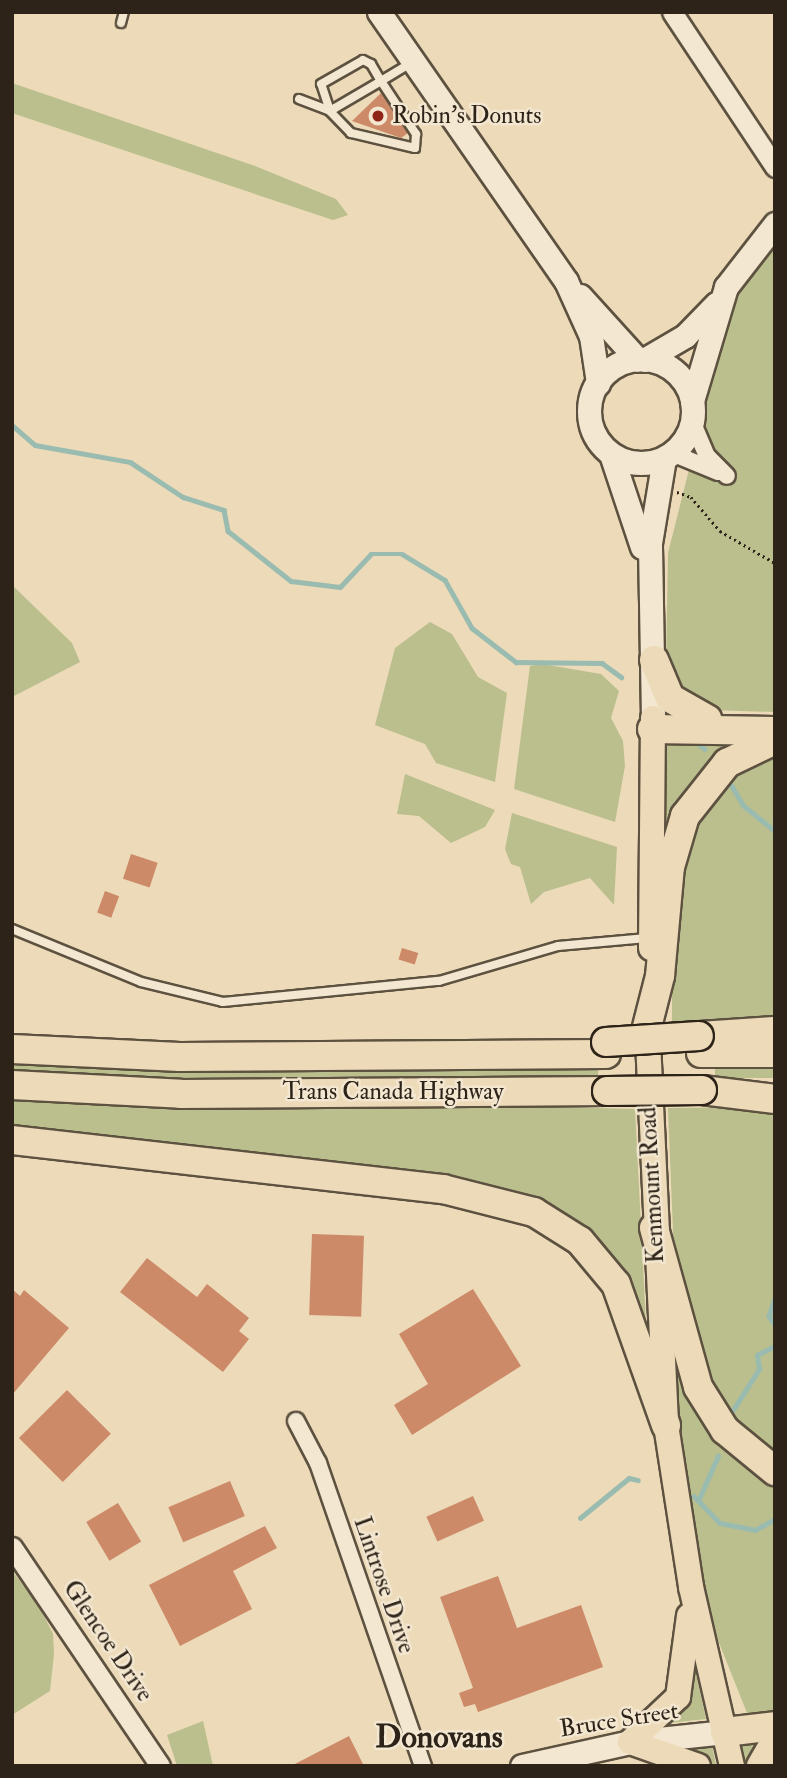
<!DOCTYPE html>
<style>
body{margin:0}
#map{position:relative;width:787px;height:1778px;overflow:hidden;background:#ecdab8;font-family:"IM FELL Double Pica",serif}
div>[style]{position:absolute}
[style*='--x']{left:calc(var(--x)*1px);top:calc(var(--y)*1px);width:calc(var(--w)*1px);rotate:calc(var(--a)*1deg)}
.green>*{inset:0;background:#babf8d;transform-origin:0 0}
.stream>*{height:4.5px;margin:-2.25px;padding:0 2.25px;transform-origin:2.25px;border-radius:2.25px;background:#99bbb0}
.building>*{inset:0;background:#cd8a69;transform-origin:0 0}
.path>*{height:2.5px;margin-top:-1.25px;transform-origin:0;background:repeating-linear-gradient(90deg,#2d2318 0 2px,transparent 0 5.5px)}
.roads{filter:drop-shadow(2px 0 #5d5140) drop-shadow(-2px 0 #5d5140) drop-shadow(0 2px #5d5140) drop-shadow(0 -2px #5d5140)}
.service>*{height:8px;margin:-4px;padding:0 4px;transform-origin:4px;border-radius:4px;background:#f3e7d1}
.minor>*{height:16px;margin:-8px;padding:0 8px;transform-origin:8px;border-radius:8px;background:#f3e7d1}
.tertiary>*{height:19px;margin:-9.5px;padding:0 9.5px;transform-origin:9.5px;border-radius:9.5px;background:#f3e7d1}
.secondary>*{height:23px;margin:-11.5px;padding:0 11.5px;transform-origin:11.5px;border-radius:11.5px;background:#f3e7d1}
.secondary>.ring{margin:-11.5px;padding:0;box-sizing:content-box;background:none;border:23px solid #f3e7d1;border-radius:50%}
.primary>*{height:24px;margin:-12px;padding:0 12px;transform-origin:12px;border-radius:12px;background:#ecdab8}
.motorway>*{height:28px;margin:-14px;padding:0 14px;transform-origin:14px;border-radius:14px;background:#ecdab8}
.bridges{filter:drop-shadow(2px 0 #2d2318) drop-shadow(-2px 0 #2d2318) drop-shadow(0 2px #2d2318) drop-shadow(0 -2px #2d2318)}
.motorway-bridge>*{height:28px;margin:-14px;padding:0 14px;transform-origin:14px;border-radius:14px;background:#ecdab8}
.dots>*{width:19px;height:19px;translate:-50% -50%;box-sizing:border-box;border:4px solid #f3e7d1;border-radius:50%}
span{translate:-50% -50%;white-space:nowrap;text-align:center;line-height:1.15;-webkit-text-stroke:5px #f3e7d1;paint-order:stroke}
.poi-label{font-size:24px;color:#2d2318}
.left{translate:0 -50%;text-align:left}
.street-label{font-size:24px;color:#2d2318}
.district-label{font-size:32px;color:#2d2318;font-weight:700}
.frame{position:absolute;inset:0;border:14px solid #2d2318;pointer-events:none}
</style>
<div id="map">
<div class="green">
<div style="clip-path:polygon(12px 83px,255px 166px,336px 199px,348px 215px,333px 220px,12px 113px)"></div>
<div style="clip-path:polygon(775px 246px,775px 712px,708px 710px,689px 703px,666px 664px,668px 553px,727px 319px,741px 287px)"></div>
<div style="clip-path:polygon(12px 585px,72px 643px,80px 662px,12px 697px)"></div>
<div style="clip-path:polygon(430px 622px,452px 634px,478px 677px,507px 693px,495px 782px,436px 763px,425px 744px,375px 725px,395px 648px)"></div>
<div style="clip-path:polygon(542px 664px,601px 674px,619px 691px,611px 718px,623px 741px,625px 766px,615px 822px,514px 789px,530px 666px)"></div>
<div style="clip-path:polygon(748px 739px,663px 860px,666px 740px)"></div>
<div style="clip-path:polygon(775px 747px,775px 1020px,672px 1025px,672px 936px,683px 849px,711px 790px)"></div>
<div style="clip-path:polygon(405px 774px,495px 810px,485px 827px,451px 843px,419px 816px,397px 814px)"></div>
<div style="clip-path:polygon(512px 813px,617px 847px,614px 905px,590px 878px,544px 892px,531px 904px,520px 867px,511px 864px,505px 849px)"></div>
<div style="clip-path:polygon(12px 1059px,598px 1066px,598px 1079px,167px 1083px,12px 1074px)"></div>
<div style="left:775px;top:1065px;width:13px;height:60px;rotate:90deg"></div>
<div style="clip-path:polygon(12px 1093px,635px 1109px,647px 1343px,560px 1220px,12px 1135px)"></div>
<div style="clip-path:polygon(775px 1107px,775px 1461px,708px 1392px,674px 1256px,668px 1108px)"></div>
<div style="clip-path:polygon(669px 1329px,775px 1479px,775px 1719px,747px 1713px,712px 1625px,681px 1454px)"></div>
<div style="clip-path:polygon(12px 1571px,38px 1604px,53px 1634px,54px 1654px,50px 1691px,12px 1715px)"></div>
<div style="clip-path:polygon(692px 1655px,706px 1719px,660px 1724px)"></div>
<div style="clip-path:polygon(203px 1721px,213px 1766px,177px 1766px,167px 1735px)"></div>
<div style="clip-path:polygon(775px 1733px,754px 1766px,746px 1766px,740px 1739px)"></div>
<div style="clip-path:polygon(712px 1745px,716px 1766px,666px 1749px)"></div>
</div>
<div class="stream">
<div style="--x:12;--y:425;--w:30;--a:41"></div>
<div style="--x:35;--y:445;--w:97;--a:10.1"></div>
<div style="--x:130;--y:462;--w:64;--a:33.4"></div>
<div style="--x:183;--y:497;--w:43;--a:17.6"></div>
<div style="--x:224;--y:510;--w:21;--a:79"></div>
<div style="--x:228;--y:531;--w:80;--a:38.4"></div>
<div style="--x:291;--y:581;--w:49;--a:7"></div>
<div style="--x:340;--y:587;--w:45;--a:-46.8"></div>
<div style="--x:371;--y:554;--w:31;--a:0"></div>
<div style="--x:402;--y:554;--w:50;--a:31.2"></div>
<div style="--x:445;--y:580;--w:55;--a:60.6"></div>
<div style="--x:472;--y:628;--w:56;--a:37.7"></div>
<div style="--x:516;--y:662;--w:86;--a:0.7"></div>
<div style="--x:602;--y:663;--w:24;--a:36"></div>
<div style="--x:696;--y:742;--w:11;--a:38"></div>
<div style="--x:727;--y:778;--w:31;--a:59"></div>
<div style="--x:743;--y:805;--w:41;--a:39.1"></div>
<div style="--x:775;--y:1299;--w:18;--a:109"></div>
<div style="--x:769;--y:1316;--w:11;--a:56"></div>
<div style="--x:733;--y:1410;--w:49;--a:-57.6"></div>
<div style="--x:759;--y:1369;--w:14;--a:-98"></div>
<div style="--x:757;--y:1355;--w:20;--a:-27"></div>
<div style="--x:694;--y:1496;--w:37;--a:46"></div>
<div style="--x:720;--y:1523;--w:36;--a:11"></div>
<div style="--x:755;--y:1530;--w:23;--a:-29"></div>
<div style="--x:699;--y:1499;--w:47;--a:-66.2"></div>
<div style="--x:580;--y:1518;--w:63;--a:-39.2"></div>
<div style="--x:629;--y:1478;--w:9;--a:13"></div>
</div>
<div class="building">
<div style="clip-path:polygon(381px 93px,408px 133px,401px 138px,352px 121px)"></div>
<div style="left:131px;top:854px;width:28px;height:26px;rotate:18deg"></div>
<div style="left:105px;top:891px;width:15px;height:23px;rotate:20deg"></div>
<div style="left:402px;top:948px;width:17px;height:12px;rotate:17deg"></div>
<div style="left:312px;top:1234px;width:52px;height:81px;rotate:2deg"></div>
<div style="clip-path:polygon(147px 1258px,197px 1297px,207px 1284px,249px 1318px,239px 1331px,249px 1339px,223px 1372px,120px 1292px)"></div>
<div style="clip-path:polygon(12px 1289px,20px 1296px,24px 1290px,69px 1328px,12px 1395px)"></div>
<div style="clip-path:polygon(473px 1289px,521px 1366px,412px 1435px,394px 1405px,428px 1384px,399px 1334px)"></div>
<div style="left:67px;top:1390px;width:62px;height:68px;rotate:45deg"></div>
<div style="left:230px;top:1481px;width:38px;height:67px;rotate:67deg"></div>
<div style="left:473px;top:1496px;width:27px;height:51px;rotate:66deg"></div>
<div style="left:118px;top:1503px;width:45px;height:37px;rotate:59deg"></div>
<div style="clip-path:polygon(265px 1526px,277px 1548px,233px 1571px,252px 1609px,180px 1646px,149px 1585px)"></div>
<div style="clip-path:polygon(498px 1576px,517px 1628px,581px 1605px,603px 1667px,478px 1712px,475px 1704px,464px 1707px,459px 1693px,473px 1688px,440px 1597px)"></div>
<div style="clip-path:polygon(349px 1736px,364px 1766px,291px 1766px)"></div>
</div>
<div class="path">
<div style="--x:677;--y:492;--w:15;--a:20"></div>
<div style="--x:691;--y:497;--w:45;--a:49.5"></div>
<div style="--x:720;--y:531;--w:64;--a:30.2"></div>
</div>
<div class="roads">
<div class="service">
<div style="--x:121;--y:23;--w:11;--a:-75"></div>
<div style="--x:299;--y:99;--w:33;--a:21"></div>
<div style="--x:330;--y:111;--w:28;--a:-108"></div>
<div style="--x:321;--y:84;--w:48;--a:-29.7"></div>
<div style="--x:363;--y:60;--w:9;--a:27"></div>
<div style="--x:371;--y:64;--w:20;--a:60"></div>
<div style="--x:381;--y:81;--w:64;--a:56.6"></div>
<div style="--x:416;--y:134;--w:14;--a:94"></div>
<div style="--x:415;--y:148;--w:66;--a:-166.8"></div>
<div style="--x:351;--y:133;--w:30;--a:-134"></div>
<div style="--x:330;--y:111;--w:6;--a:-31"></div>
<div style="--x:335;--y:108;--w:53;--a:-30.4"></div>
<div style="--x:381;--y:81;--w:37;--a:-31"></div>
<div style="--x:12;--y:929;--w:139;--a:22.3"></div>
<div style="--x:141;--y:982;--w:84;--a:13.7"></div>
<div style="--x:223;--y:1002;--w:217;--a:-5.6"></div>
<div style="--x:439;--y:981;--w:124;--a:-16.4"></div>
<div style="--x:558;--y:946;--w:89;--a:-5.1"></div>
</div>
<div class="minor">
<div style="--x:692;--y:421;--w:38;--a:67"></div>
<div style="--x:707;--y:456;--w:28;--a:45"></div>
<div style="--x:672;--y:453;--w:50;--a:22.4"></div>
<div style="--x:296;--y:1421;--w:47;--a:62.4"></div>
<div style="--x:318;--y:1463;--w:321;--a:70.9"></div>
</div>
<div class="tertiary">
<div style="--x:672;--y:12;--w:186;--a:56.4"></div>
<div style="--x:12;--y:1547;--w:264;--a:55.9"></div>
</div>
<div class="secondary">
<div style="--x:379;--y:12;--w:328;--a:55.2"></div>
<div style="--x:566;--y:281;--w:60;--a:65.6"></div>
<div style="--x:591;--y:336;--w:48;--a:81.5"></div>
<div style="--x:580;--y:296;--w:86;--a:47.8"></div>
<div class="ring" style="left:589px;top:359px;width:81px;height:81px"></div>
<div style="--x:644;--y:360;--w:48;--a:-30.3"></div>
<div style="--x:685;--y:336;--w:45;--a:-45.9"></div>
<div style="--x:692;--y:401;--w:119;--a:-73.4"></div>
<div style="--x:726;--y:287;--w:80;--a:-52.1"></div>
<div style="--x:611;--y:454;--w:98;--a:71.6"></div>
<div style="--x:653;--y:718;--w:175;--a:-91"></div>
<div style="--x:650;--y:543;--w:86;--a:-80.6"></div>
<div style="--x:522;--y:1766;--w:111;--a:-12.5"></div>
<div style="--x:630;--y:1742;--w:96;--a:-6"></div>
</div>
<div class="primary">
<div style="--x:651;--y:948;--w:230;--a:-89.5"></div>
<div style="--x:647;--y:1020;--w:405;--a:87.3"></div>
<div style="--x:666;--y:1425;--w:164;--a:81.2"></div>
<div style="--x:691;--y:1587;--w:184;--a:77.1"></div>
<div style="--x:630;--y:1742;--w:66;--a:-43.2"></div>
<div style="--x:678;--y:1697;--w:82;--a:-82.3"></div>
<div style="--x:630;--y:1742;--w:72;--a:19.4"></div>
</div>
<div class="motorway">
<div style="--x:654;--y:660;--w:41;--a:67.2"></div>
<div style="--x:670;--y:698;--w:43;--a:29.6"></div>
<div style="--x:652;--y:729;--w:123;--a:0.9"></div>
<div style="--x:647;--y:1027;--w:53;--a:-75.7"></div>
<div style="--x:660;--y:976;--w:109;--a:-84.8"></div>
<div style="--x:670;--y:867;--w:53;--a:-73.6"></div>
<div style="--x:685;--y:816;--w:68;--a:-51.6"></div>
<div style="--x:727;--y:763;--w:53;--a:-25.6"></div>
<div style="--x:699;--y:1036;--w:76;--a:-3.8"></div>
<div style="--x:12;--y:1049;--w:168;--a:2.7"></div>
<div style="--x:180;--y:1057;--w:426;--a:-0.4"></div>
<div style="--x:701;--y:1053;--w:74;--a:0"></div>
<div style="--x:12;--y:1085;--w:169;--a:3"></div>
<div style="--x:181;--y:1094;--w:426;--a:-0.4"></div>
<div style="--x:702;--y:1090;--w:74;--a:7"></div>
<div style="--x:12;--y:1140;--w:434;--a:6.5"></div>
<div style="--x:443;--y:1189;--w:94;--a:14.2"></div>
<div style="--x:534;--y:1212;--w:54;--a:32.2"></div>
<div style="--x:580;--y:1241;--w:56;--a:50.1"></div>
<div style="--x:616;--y:1284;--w:150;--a:70.5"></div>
<div style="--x:654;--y:1228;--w:165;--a:74.5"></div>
<div style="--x:698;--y:1387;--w:51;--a:57.9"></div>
<div style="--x:725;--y:1430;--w:65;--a:39.4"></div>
<div style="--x:725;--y:1732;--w:50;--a:-6.8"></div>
<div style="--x:761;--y:1766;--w:28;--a:-60"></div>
</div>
</div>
<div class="bridges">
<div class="motorway-bridge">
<div style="--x:606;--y:1042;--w:93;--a:-3.7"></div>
<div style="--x:607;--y:1091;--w:95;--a:-0.6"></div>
</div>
</div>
<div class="dots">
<div style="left:378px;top:116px;background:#8f2418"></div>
</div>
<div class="poi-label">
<span class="left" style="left:392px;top:116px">Robin's Donuts</span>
</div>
<div class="street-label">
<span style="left:393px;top:1092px">Trans Canada Highway</span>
<span style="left:652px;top:1185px;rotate:-93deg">Kenmount Road</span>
<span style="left:384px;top:1585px;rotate:71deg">Lintrose Drive</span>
<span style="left:108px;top:1641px;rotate:56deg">Glencoe Drive</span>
<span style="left:619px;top:1720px;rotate:-9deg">Bruce Street</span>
</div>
<div class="district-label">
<span style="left:439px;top:1737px">Donovans</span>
</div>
<div class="frame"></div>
</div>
